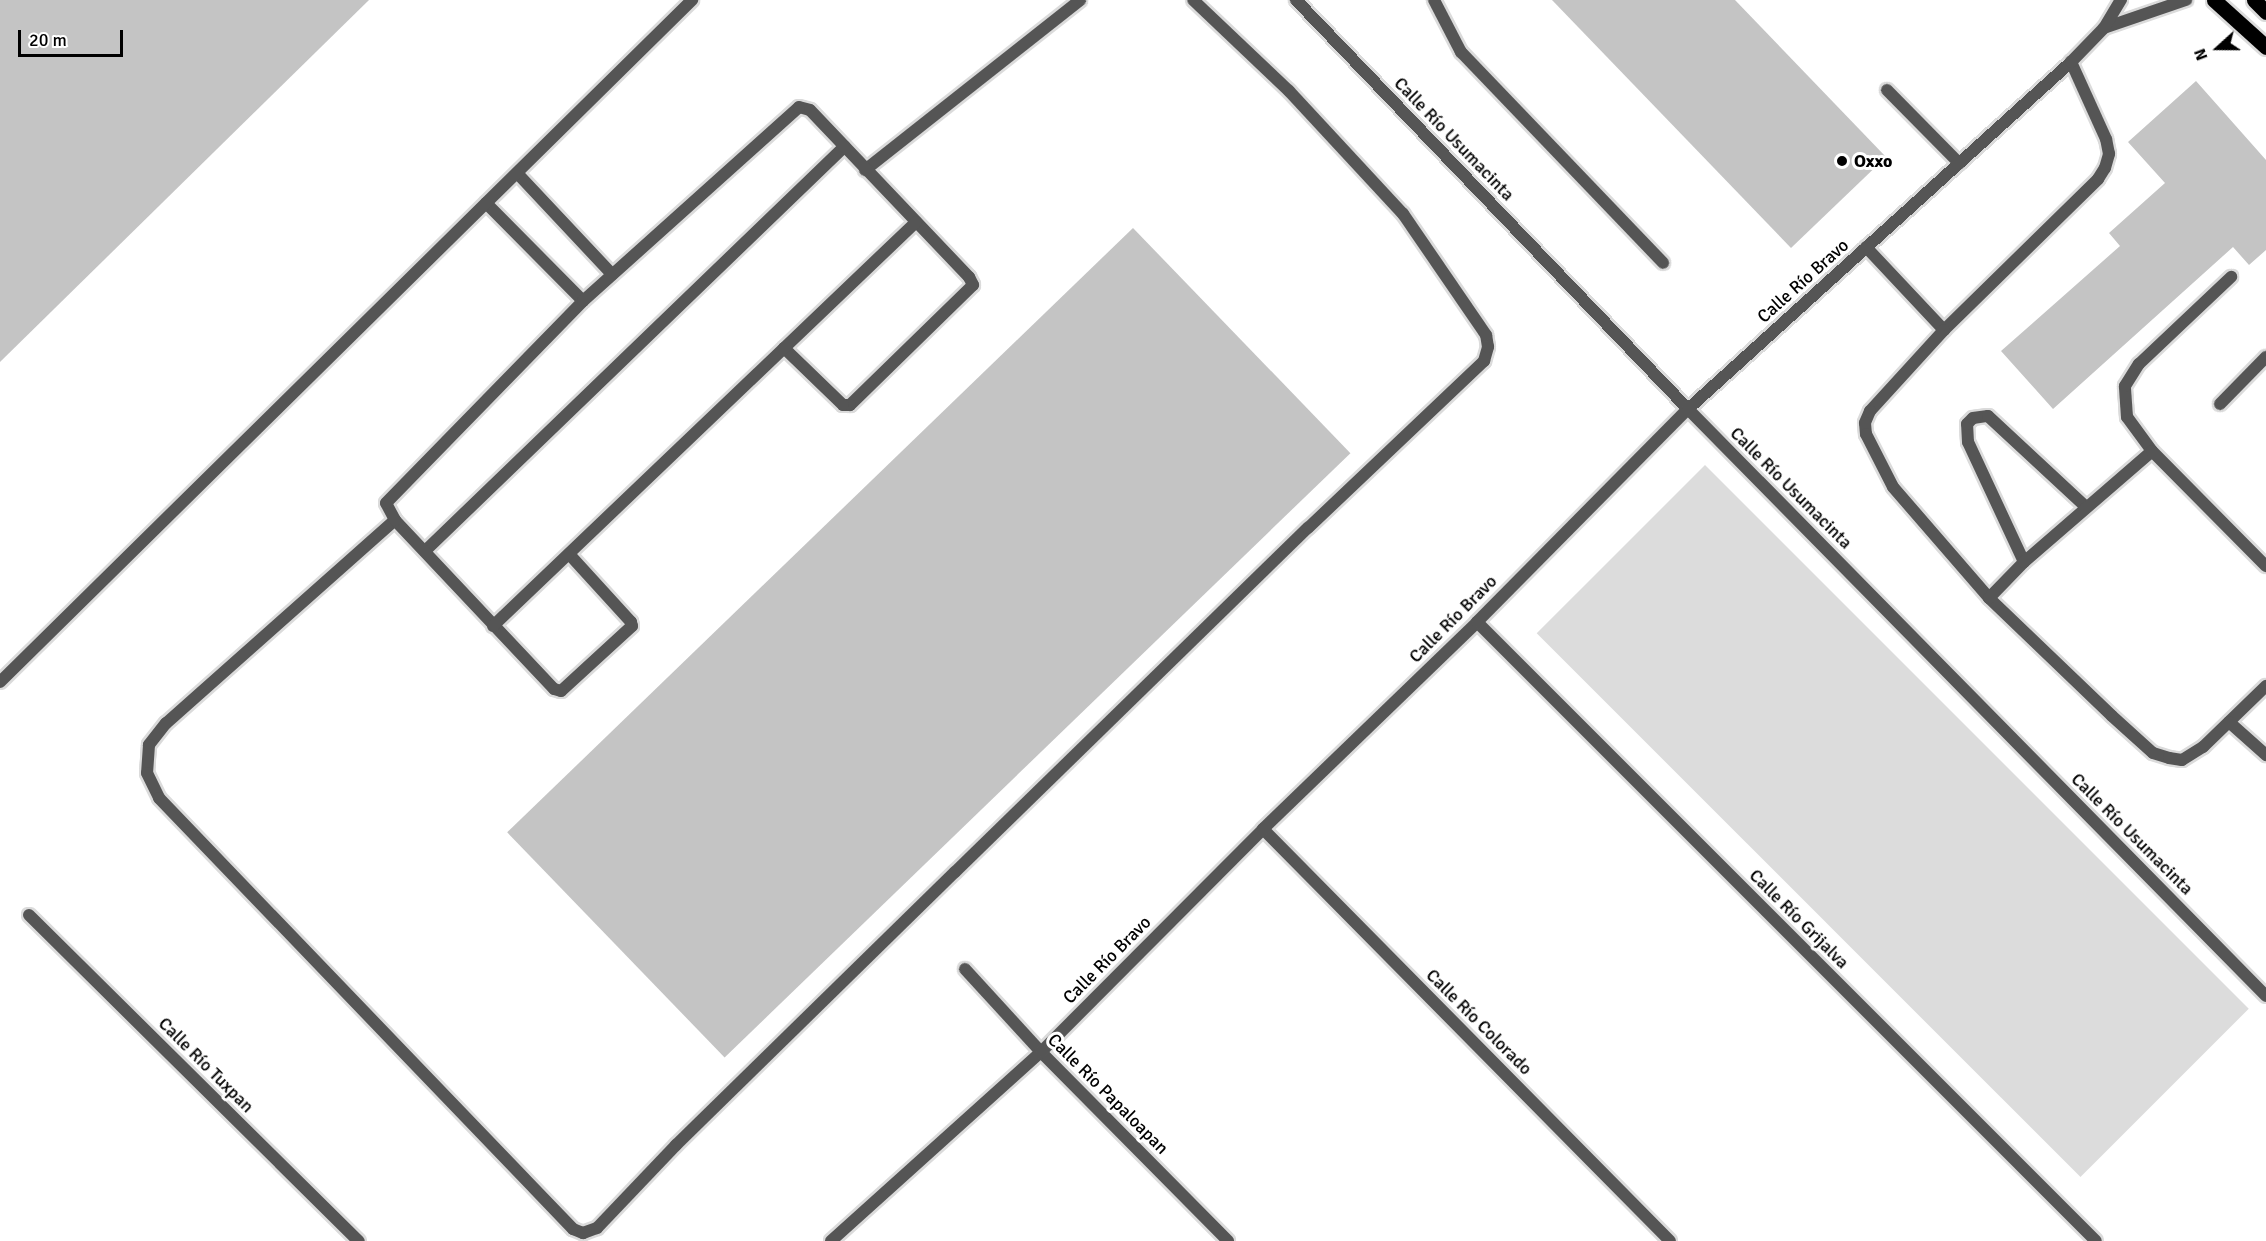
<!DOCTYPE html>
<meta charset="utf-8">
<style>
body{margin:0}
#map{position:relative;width:2266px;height:1241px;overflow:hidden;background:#fff;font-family:Signika,sans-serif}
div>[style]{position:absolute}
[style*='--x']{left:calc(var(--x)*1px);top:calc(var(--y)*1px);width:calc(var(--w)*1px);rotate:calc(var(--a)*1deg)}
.green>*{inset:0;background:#dcdcdc;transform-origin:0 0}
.building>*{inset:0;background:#c4c4c4;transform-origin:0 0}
.roads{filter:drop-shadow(2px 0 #dbdbdb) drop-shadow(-2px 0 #dbdbdb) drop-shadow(0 2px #dbdbdb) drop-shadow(0 -2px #dbdbdb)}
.service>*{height:12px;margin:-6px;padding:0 6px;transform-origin:6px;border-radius:6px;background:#555}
.minor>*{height:12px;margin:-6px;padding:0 6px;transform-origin:6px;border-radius:6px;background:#555}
.primary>*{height:15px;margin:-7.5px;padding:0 7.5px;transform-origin:7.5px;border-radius:7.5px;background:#000}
.dots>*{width:16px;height:16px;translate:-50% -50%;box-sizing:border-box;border:3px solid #fff;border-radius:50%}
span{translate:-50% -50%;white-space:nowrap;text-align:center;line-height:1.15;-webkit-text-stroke:6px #fff;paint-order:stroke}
.street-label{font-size:18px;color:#000}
.poi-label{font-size:18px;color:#000;font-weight:700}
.left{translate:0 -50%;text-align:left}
.north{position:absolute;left:2188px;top:18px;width:60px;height:60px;-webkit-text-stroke:4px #fff;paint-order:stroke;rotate:249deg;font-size:16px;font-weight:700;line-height:24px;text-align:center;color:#000}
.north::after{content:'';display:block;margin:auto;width:21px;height:27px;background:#000;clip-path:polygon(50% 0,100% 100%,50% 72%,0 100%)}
.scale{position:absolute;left:18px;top:30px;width:105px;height:27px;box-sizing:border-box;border:3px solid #000;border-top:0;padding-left:8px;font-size:18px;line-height:21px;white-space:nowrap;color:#000;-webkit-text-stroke:4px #fff;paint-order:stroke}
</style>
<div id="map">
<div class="green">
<div style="left:1705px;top:465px;width:769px;height:238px;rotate:45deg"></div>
</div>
<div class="building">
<div style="clip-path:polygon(0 0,369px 0,0 362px)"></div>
<div style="clip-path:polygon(1552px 0,1735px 0,1886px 157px,1791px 248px)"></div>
<div style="clip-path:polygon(2196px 81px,2266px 160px,2266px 250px,2249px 265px,2233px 247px,2053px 409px,2001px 351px,2120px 246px,2109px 233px,2165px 183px,2128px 142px)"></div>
<div style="left:1133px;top:228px;width:313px;height:870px;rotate:46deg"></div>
</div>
<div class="roads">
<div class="service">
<div style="--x:1434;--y:0;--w:59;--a:62.6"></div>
<div style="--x:1461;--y:52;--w:292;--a:46.2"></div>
<div style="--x:1887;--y:90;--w:103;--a:45.4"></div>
<div style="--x:865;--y:170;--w:274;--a:-38.3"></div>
<div style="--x:517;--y:173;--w:139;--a:46.8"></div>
<div style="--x:486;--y:203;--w:138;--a:45.3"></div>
<div style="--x:1866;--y:247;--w:114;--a:46.8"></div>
<div style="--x:1944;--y:330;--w:216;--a:-44.4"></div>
<div style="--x:2098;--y:179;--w:13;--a:-58"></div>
<div style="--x:2105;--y:168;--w:15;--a:-74"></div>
<div style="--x:2109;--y:154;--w:15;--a:-101"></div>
<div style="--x:2106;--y:139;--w:85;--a:-114.4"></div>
<div style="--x:1944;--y:330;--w:110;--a:132.4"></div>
<div style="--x:1870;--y:411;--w:13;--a:113"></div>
<div style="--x:1865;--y:423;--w:11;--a:85"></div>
<div style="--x:1866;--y:434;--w:59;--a:63"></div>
<div style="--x:1893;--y:487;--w:147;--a:49.1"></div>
<div style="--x:1989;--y:598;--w:170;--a:43.8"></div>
<div style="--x:2112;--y:716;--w:55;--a:42.1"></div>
<div style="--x:2153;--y:753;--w:17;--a:17"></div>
<div style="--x:2169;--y:758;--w:13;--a:9"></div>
<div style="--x:2182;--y:760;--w:25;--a:-32"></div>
<div style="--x:2203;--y:747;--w:88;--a:-44.1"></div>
<div style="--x:2220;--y:404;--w:66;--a:-45.6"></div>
<div style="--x:2152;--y:451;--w:42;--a:-126.3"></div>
<div style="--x:2127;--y:417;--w:31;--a:-94"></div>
<div style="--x:2125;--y:386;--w:26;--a:-58"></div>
<div style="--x:2139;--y:364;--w:127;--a:-43.4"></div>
<div style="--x:395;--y:520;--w:306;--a:138.4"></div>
<div style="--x:166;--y:723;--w:28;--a:128"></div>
<div style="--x:149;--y:745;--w:28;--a:94"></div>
<div style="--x:147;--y:773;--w:28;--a:64"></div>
<div style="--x:159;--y:798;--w:598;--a:46.15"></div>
<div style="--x:573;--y:1229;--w:11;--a:22"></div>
<div style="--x:583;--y:1233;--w:15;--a:-20"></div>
<div style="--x:597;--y:1228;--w:115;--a:-46.4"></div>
<div style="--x:676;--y:1145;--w:390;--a:-44.4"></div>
<div style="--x:955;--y:872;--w:493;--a:-44.3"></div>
<div style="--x:1308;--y:528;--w:243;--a:-43.5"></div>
<div style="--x:1484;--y:361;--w:15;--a:-74"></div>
<div style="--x:1488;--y:347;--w:12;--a:-99"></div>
<div style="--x:1486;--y:335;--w:147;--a:-124.4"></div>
<div style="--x:1403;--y:214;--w:168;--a:-132.8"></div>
<div style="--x:1289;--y:91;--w:132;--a:-136.5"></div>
<div style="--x:425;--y:551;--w:583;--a:-43.96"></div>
<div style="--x:569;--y:554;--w:92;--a:47.6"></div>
<div style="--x:631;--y:622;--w:4;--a:76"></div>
<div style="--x:632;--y:626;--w:96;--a:137.5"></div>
<div style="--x:561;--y:691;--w:7;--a:-164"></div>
<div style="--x:554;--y:689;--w:232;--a:-133.3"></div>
<div style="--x:395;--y:520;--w:19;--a:-118"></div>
<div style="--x:386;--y:503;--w:282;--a:-45.7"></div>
<div style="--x:583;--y:301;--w:290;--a:-41.9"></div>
<div style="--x:799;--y:107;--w:11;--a:15"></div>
<div style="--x:810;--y:110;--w:231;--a:46.4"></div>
<div style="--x:969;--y:277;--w:9;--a:63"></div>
<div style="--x:973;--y:285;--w:172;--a:135.7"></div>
<div style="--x:850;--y:405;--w:7;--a:180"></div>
<div style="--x:843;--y:405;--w:82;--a:-136"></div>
<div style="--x:2024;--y:562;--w:132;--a:-115"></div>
<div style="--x:1968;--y:442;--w:18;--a:-93"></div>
<div style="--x:1967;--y:424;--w:8;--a:-45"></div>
<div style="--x:1973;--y:418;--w:15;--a:-8"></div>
<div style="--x:1988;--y:416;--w:134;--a:42.9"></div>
<div style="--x:1989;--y:598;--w:50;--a:-45.8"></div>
<div style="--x:2024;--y:562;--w:169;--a:-40.9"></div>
<div style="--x:2152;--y:451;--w:162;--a:45.3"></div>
<div style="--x:493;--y:626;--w:585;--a:-43.68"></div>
<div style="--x:2229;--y:722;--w:50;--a:41.7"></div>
<div style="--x:965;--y:969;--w:113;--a:47.5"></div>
</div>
<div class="minor">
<div style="--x:1296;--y:0;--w:567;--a:46.22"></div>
<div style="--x:1688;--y:409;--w:824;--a:45.44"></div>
<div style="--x:2104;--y:28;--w:87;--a:-18.9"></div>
<div style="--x:1477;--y:622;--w:875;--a:45"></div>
<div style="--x:0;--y:682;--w:972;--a:-44.58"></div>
<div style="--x:1263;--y:829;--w:579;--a:45.35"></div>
<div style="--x:29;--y:915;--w:464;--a:44.7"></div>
<div style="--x:1041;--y:1052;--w:266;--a:45.3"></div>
<div style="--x:831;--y:1241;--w:283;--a:-42"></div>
<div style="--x:1041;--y:1052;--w:315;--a:-45.1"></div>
<div style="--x:1263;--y:829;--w:298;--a:-44"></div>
<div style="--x:1477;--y:622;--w:300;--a:-45.3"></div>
<div style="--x:1688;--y:409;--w:517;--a:-42.18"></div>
<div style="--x:2071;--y:62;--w:47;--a:-45.9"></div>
<div style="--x:2104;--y:28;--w:33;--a:-59"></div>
</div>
<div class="primary">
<div style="--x:2214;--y:0;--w:70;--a:42.1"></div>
<div style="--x:2254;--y:0;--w:17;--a:45"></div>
</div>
</div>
<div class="dots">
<div style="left:1842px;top:161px;background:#000"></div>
</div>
<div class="street-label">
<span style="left:1454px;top:139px;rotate:46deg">Calle Río Usumacinta</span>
<span style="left:1803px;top:281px;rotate:-42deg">Calle Río Bravo</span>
<span style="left:1791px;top:488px;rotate:45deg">Calle Río Usumacinta</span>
<span style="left:1453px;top:619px;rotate:-45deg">Calle Río Bravo</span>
<span style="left:2132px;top:834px;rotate:45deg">Calle Río Usumacinta</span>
<span style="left:1799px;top:919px;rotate:45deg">Calle Río Grijalva</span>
<span style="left:1107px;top:960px;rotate:-45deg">Calle Río Bravo</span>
<span style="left:1479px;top:1022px;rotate:45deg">Calle Río Colorado</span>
<span style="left:206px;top:1065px;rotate:45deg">Calle Río Tuxpan</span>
<span style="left:1108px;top:1094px;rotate:45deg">Calle Río Papaloapan</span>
</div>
<div class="poi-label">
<span class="left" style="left:1854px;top:161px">Oxxo</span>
</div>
<div class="north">N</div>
<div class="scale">20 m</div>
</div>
